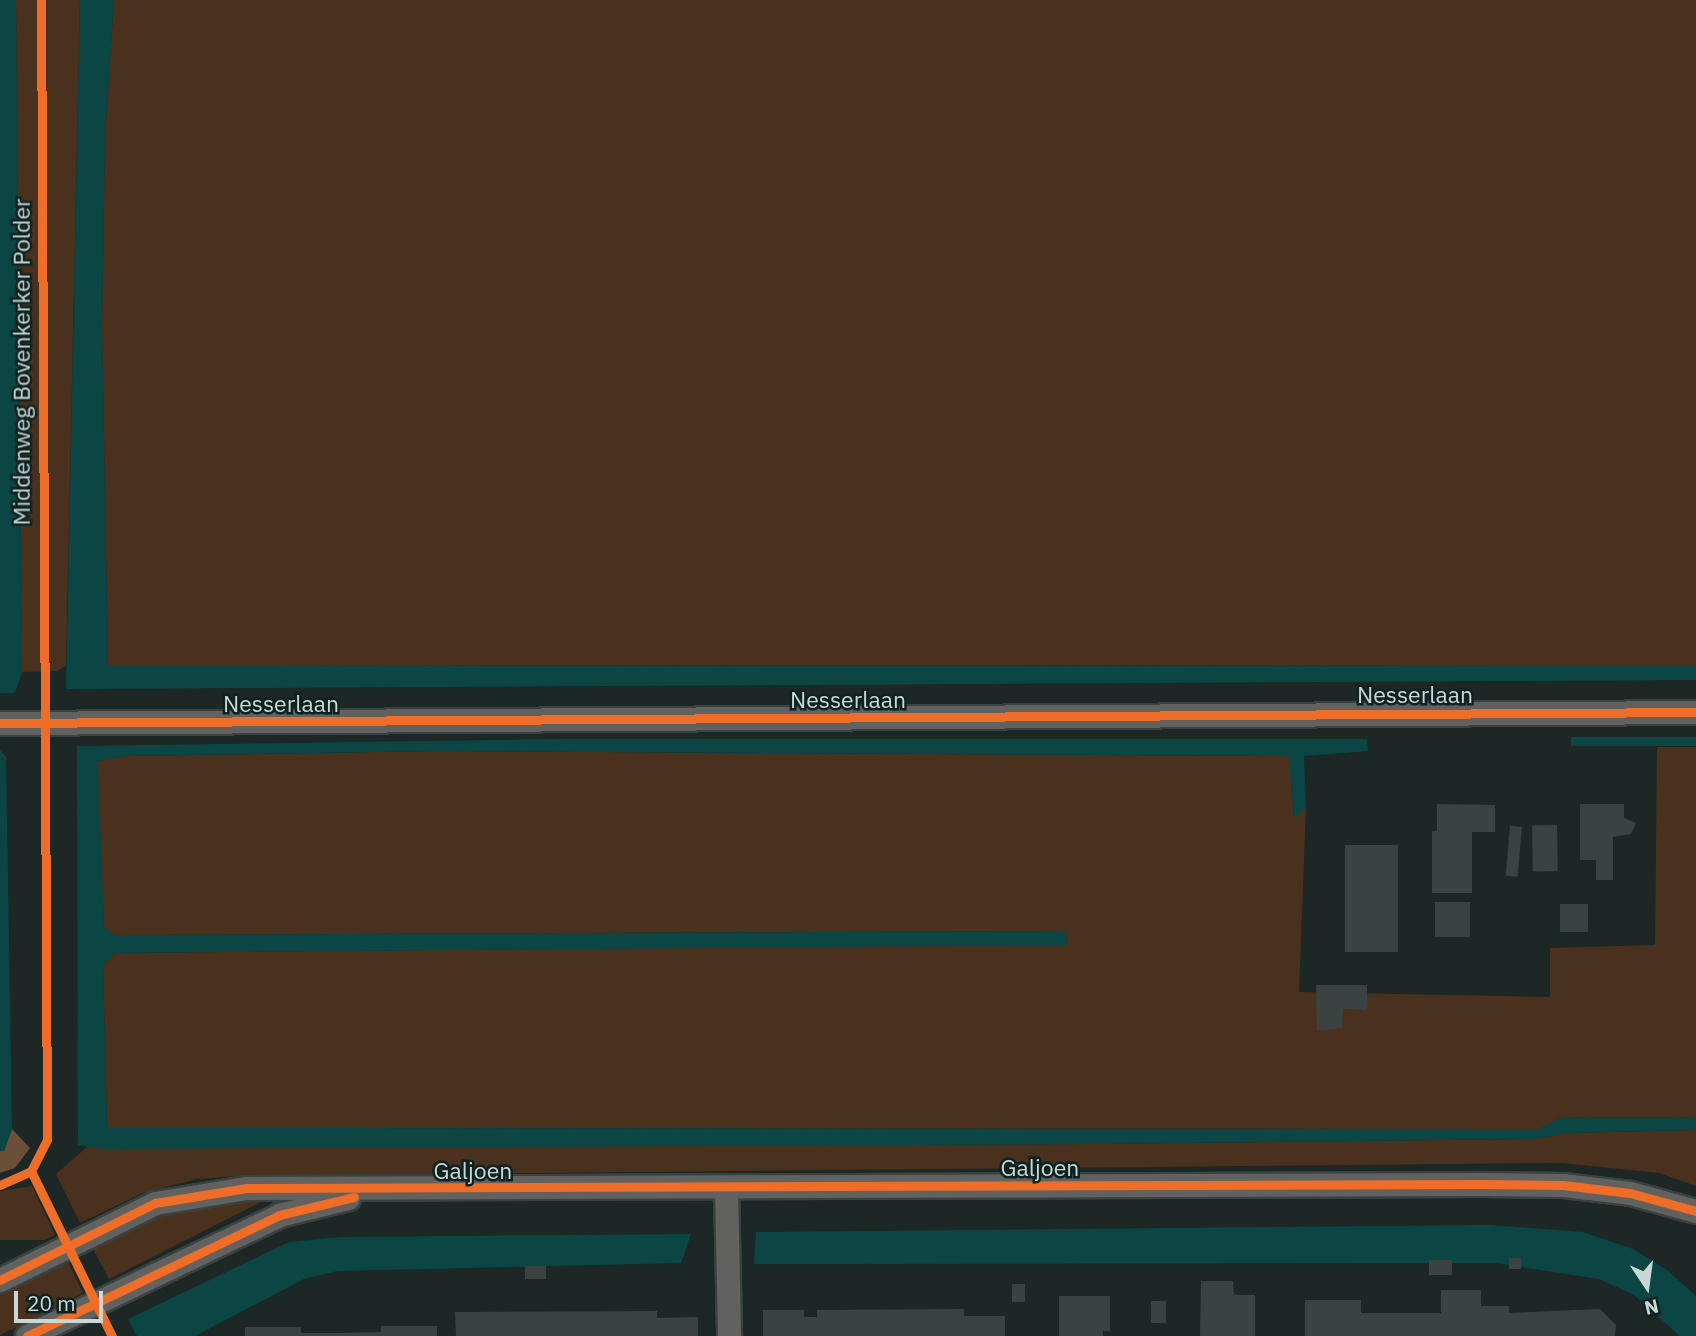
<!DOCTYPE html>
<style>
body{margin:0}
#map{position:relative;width:1696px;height:1336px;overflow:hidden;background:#1c2726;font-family:"IBM Plex Sans",sans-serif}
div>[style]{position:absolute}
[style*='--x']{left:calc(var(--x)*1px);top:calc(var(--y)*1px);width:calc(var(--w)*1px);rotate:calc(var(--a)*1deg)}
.green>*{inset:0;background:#49311e}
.forest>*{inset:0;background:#6c4f39}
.water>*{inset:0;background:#0b4644;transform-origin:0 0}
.building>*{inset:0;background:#3a4342;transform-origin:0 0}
.roads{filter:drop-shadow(2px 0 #394241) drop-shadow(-2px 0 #394241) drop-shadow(0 2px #394241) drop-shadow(0 -2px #394241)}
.street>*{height:23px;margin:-11.5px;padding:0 11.5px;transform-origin:11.5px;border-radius:11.5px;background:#61615f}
.cycleway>*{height:9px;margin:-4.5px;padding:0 4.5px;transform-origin:4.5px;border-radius:4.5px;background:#ee6e29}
span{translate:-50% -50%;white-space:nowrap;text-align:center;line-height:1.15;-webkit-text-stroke:5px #0e2221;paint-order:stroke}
.street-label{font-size:23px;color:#cbd7d6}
.north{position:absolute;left:1612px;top:1252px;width:70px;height:70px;-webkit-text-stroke:5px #0e2221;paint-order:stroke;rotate:167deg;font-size:19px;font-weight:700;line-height:28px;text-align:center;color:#cbd7d6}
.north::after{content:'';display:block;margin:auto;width:24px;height:32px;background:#cbd7d6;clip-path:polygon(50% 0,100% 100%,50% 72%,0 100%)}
.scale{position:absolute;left:14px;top:1291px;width:89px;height:32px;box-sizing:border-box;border:4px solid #cbd7d6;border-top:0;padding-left:9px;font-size:21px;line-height:24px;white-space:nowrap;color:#cbd7d6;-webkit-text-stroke:5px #0e2221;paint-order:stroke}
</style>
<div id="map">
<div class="green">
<div style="clip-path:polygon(16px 0,80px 0,66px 666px,56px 671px,22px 672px)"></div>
<div style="clip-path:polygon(114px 0,1696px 0,1696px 665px,108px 666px,102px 328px,105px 137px)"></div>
<div style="clip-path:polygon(1657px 747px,1696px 747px,1696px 1117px,1560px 1118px,1540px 1129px,107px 1128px,103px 964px,115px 953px,1067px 944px,1065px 931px,114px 935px,104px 927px,97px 761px,126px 756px,439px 751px,1289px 756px,1294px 817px,1306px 808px,1299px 992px,1550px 997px,1550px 948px,1655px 945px)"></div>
<div style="clip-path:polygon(1696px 1130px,1696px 1186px,1659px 1173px,1562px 1163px,240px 1176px,197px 1179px,143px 1193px,80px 1223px,56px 1174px,88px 1146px,1095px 1144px,1534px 1139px,1566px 1133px)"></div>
<div style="clip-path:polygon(32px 1186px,55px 1235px,45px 1240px,0 1240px,0 1191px)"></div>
<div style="clip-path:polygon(271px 1197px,109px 1279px,92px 1247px,160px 1214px,219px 1201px)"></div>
<div style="clip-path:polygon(67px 1260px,83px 1293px,0 1335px,0 1292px)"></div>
</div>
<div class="forest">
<div style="clip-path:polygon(12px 1129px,30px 1148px,15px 1168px,0 1173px,0 1151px,4px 1151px)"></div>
</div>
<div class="water">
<div style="clip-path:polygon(0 0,16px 0,22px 672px,15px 693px,0 693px)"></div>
<div style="clip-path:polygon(80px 0,114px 0,105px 137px,102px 328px,108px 666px,1696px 665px,1696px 680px,66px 689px)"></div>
<div style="left:1571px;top:737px;width:125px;height:9px"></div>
<div style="clip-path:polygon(558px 739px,1367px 739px,1368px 751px,1304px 756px,1306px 808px,1294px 818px,1289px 756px,439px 751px,126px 756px,98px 761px,104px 927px,114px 935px,1066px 931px,1067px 945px,115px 953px,103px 964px,107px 1128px,1540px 1129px,1560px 1118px,1696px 1117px,1696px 1130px,1566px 1133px,1534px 1139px,1095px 1144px,102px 1149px,78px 1145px,77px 746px)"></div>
<div style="clip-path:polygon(0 750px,6px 757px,12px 1129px,4px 1151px,0 1151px)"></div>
<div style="clip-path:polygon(1490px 1225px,1583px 1232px,1633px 1249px,1667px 1270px,1696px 1296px,1696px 1336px,1680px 1336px,1634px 1295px,1599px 1279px,1495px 1263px,754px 1264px,756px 1232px)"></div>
<div style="clip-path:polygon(691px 1234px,681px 1263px,337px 1271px,304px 1279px,195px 1336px,137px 1336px,128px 1319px,289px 1242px,341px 1237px)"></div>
</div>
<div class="building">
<div style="clip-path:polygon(1437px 804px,1495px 805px,1495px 832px,1472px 832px,1472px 893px,1432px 893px,1432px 831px,1437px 831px)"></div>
<div style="clip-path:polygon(1580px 804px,1624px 804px,1624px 818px,1636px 823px,1631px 834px,1613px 837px,1613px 880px,1596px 880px,1596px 860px,1580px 860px)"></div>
<div style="left:1557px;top:825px;width:46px;height:25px;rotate:89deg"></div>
<div style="left:1510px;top:826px;width:12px;height:50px;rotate:5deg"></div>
<div style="left:1345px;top:845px;width:53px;height:107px"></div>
<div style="left:1435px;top:902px;width:35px;height:35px"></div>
<div style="left:1560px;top:904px;width:28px;height:28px"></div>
<div style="clip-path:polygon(1316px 985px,1367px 985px,1367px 1010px,1343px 1009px,1342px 1028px,1317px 1031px)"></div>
<div style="left:1509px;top:1258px;width:12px;height:11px"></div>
<div style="left:1429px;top:1260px;width:23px;height:15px"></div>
<div style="left:525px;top:1266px;width:21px;height:13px"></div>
<div style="clip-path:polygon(1201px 1281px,1233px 1281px,1234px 1295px,1255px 1295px,1255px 1336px,1200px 1336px)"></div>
<div style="left:1012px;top:1284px;width:13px;height:18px"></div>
<div style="clip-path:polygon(1441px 1290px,1481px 1290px,1481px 1306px,1509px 1306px,1509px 1313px,1600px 1309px,1616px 1325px,1615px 1336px,1305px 1336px,1305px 1300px,1361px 1300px,1361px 1313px,1441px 1313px)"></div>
<div style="clip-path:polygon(1059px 1296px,1110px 1296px,1110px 1331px,1103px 1331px,1103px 1336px,1059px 1336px)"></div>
<div style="left:1151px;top:1301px;width:15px;height:22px"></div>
<div style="clip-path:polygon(964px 1309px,964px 1316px,1005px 1316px,1005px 1336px,763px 1336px,763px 1310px,804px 1310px,804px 1317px,817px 1317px,817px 1310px)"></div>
<div style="clip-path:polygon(657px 1311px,657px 1318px,698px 1317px,698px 1336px,456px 1336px,455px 1312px)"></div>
<div style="clip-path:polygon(381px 1326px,437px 1326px,437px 1336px,245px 1336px,245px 1327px,301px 1327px,301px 1333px,341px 1333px,381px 1332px)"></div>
</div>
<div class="roads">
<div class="street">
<div style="--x:0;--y:723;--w:1696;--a:-0.37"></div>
<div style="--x:726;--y:1188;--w:148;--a:88.8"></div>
<div style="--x:0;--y:1280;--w:173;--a:-26.4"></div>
<div style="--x:155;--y:1203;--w:93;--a:-9.3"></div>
<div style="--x:247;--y:1188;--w:1236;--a:-0.19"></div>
<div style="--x:1483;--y:1184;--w:80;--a:0.7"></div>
<div style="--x:1563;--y:1185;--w:67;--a:6.8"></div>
<div style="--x:1630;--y:1193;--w:68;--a:15.3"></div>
<div style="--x:27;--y:1336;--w:280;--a:-25.6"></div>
<div style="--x:279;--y:1215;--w:71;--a:-13.8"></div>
</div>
</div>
<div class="cycleway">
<div style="--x:0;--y:723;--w:1696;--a:-0.37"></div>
<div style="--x:31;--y:1171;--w:184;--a:63.9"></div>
<div style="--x:0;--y:1185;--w:34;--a:-24"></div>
<div style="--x:31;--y:1171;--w:36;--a:-63"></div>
<div style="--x:47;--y:1139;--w:1139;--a:-90.3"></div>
<div style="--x:0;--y:1280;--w:173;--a:-26.4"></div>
<div style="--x:155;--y:1203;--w:93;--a:-9.3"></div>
<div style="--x:247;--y:1188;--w:1236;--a:-0.19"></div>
<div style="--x:1483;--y:1184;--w:80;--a:0.7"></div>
<div style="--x:1563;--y:1185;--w:67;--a:6.8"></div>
<div style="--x:1630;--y:1193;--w:68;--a:15.3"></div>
<div style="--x:27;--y:1336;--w:280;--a:-25.6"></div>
<div style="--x:279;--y:1215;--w:77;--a:-13.5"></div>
</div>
<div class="street-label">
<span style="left:21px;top:362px;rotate:-90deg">Middenweg Bovenkerker Polder</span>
<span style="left:1415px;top:694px">Nesserlaan</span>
<span style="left:848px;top:699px">Nesserlaan</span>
<span style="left:281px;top:703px">Nesserlaan</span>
<span style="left:1040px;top:1167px">Galjoen</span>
<span style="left:473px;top:1170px">Galjoen</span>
</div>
<div class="north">N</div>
<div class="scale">20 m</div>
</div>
